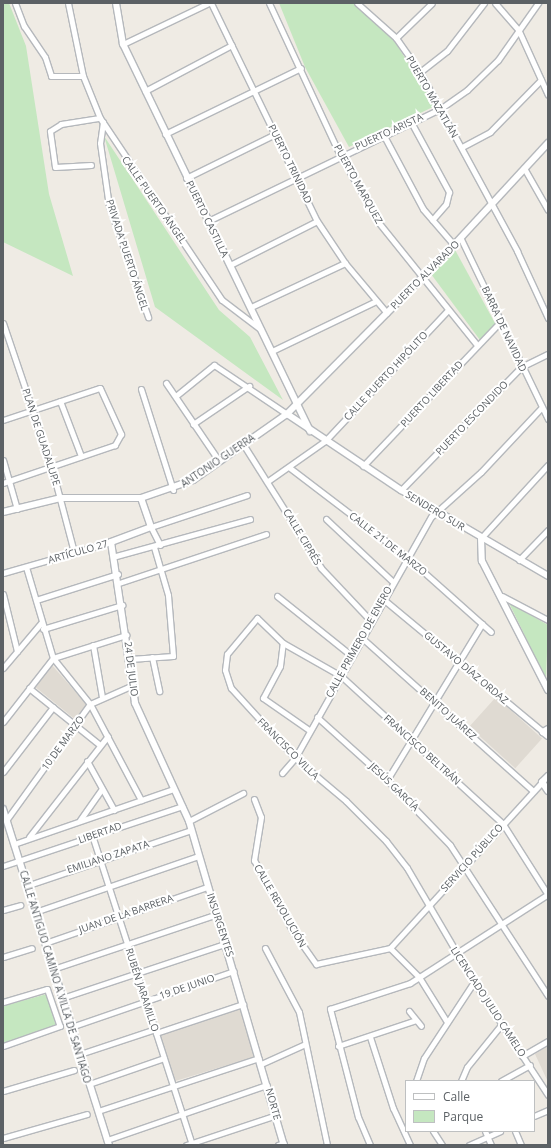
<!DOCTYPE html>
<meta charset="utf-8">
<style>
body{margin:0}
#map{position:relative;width:551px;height:1148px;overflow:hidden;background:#efebe4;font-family:"Open Sans",sans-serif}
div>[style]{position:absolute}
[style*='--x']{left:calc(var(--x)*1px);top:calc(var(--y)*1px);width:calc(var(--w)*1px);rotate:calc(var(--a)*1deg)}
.education>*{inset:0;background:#dfdad2;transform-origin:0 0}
.green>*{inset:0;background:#c5e7c0}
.roads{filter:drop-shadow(1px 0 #b5b8bc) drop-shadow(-1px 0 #b5b8bc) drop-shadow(0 1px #b5b8bc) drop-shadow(0 -1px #b5b8bc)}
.minor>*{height:5px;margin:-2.5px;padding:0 2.5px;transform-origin:2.5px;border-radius:2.5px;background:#fff}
.tertiary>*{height:6px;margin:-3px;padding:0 3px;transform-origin:3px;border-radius:3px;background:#fff}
span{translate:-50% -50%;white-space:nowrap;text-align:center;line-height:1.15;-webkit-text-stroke:4px #fff;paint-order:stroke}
.street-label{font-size:10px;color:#5c6165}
.frame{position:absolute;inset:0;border:4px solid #5c6165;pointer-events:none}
.legend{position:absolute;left:405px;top:1080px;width:130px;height:52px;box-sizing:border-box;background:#fff;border:1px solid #bec0c1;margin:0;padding:5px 7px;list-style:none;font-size:12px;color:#5c6165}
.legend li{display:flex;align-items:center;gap:8px;height:20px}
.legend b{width:20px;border:1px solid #bec0c1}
</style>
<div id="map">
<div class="education">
<div style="clip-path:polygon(51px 664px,87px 705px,76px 720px,34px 686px)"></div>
<div style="left:496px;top:697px;width:62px;height:40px;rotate:42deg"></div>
<div style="left:240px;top:1008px;width:51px;height:85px;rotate:73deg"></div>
<div style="clip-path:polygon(548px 1046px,548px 1082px,535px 1054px)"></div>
</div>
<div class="green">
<div style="clip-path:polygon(3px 3px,9px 3px,26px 46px,49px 194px,73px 276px,3px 242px)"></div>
<div style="clip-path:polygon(279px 3px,355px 3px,390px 34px,435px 106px,349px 147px,305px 67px)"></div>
<div style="clip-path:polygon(104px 136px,219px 310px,250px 337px,283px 400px,155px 307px)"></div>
<div style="clip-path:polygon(454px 248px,496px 325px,480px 340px,431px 274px)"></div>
<div style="clip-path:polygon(509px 603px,548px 625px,546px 679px)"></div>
<div style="clip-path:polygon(47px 994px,57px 1030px,3px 1044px,3px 1006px)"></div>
</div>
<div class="roads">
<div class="minor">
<div style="--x:15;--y:3;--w:25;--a:69"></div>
<div style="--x:24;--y:26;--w:37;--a:56"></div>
<div style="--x:45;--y:57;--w:20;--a:72"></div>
<div style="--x:51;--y:76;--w:32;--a:0"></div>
<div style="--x:68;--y:3;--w:75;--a:78.4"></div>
<div style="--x:83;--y:76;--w:45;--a:68"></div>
<div style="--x:100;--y:118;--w:219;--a:56.2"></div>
<div style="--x:222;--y:300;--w:48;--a:37.3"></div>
<div style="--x:211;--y:3;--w:242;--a:64.1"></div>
<div style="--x:317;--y:221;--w:50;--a:56.3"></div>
<div style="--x:345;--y:263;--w:65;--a:50"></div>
<div style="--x:269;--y:3;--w:168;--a:65"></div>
<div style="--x:340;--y:155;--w:78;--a:60.2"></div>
<div style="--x:379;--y:223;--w:156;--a:51.2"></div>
<div style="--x:357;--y:3;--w:52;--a:41.9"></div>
<div style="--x:396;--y:38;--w:42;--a:54.8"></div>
<div style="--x:420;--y:72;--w:204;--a:61.5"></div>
<div style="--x:517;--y:251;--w:74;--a:65.2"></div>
<div style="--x:495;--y:3;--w:35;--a:49"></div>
<div style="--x:518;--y:29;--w:72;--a:65.6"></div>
<div style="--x:396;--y:38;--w:50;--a:-44.2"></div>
<div style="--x:123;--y:44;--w:95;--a:-25.5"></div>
<div style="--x:420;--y:72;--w:34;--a:-38"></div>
<div style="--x:447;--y:51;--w:61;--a:-52.4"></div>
<div style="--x:145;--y:91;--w:98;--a:-27.9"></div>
<div style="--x:103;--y:122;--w:21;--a:98"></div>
<div style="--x:100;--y:143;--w:64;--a:81.9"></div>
<div style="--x:109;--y:206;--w:118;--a:70.6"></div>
<div style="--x:411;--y:122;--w:80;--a:61.5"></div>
<div style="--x:449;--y:192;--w:12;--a:104"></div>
<div style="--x:446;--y:204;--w:21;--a:131"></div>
<div style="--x:165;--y:134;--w:151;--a:-25.9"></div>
<div style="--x:383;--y:134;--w:85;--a:61.9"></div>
<div style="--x:423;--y:209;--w:48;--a:49.3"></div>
<div style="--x:462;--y:147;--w:32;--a:-28"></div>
<div style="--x:490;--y:132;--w:73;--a:-45.6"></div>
<div style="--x:91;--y:165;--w:36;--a:177"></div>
<div style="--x:55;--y:167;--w:36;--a:-98"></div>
<div style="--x:50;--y:131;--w:13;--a:-32"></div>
<div style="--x:61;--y:124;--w:39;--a:-9"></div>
<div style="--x:524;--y:168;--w:48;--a:60.3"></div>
<div style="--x:186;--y:178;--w:99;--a:-26.3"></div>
<div style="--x:208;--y:221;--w:258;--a:-25.8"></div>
<div style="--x:440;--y:109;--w:33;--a:-35"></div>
<div style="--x:467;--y:90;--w:43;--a:-44.1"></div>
<div style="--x:498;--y:60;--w:70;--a:-54.9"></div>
<div style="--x:461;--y:239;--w:200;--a:64.2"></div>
<div style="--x:230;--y:265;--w:97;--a:-26.8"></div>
<div style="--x:251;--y:307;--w:104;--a:-25.1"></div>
<div style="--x:3;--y:323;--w:150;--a:71.3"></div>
<div style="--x:51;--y:465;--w:90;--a:75.2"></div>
<div style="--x:272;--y:351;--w:115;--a:-25.7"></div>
<div style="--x:166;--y:383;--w:94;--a:55.8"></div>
<div style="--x:141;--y:389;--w:106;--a:72.4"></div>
<div style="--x:177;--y:395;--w:48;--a:-39"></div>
<div style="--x:214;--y:365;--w:88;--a:33.9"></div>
<div style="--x:60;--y:401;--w:59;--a:69.1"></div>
<div style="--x:3;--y:420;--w:102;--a:-18.3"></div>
<div style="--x:100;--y:388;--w:51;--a:65.5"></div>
<div style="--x:121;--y:434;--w:13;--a:119"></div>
<div style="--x:115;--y:445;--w:118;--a:161.3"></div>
<div style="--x:193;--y:424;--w:68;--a:-34.2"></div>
<div style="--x:243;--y:444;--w:146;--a:57.8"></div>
<div style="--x:321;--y:568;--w:73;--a:46.7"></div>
<div style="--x:3;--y:460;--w:51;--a:74.1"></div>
<div style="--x:363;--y:466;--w:200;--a:-46.4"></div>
<div style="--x:290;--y:468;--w:148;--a:37.3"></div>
<div style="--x:408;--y:558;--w:111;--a:41.7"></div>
<div style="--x:268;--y:481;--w:70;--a:-35.1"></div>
<div style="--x:325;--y:441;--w:178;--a:-46.8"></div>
<div style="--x:401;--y:490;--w:172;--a:-45.7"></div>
<div style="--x:521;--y:367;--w:30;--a:-26"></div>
<div style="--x:326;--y:519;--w:92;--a:43.2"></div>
<div style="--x:481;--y:538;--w:99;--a:-47.5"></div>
<div style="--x:160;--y:545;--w:20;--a:-117"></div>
<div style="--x:151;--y:527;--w:101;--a:-18.4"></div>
<div style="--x:116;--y:556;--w:139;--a:-15.4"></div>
<div style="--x:519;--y:560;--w:42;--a:-46"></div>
<div style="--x:26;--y:567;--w:95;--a:73.5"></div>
<div style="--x:53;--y:658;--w:59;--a:51.2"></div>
<div style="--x:90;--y:704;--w:109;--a:62"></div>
<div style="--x:3;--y:573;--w:112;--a:-16"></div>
<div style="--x:119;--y:583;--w:155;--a:-18.4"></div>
<div style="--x:3;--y:594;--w:59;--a:76.2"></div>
<div style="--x:277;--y:596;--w:96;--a:38.7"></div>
<div style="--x:502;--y:596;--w:52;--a:27.6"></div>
<div style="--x:383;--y:599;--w:208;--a:39.7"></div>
<div style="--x:36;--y:600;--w:86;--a:-17.6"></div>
<div style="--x:43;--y:629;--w:83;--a:-16.9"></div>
<div style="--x:362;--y:638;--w:229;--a:41.8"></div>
<div style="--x:283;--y:643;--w:67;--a:29.6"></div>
<div style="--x:341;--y:676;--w:219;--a:42.4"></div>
<div style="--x:503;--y:824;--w:84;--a:57.6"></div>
<div style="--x:93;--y:645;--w:53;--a:80.2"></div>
<div style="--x:152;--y:657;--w:35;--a:78"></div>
<div style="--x:130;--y:659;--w:43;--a:-4"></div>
<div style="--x:173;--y:656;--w:61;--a:-94.7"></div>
<div style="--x:168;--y:595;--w:50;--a:-106.3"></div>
<div style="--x:3;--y:668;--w:59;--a:-49.8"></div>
<div style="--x:29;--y:688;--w:91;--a:38.8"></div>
<div style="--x:317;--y:717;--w:94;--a:42"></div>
<div style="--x:387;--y:780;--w:91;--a:45.9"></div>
<div style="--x:450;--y:845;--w:180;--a:57"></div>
<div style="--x:3;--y:722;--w:81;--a:-52"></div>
<div style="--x:53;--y:658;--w:77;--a:-17.5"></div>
<div style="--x:309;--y:730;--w:56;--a:-145.2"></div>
<div style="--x:263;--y:698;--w:36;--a:-62"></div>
<div style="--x:280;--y:666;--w:23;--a:-83"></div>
<div style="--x:283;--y:643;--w:36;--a:-136"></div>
<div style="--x:257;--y:618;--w:47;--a:129.8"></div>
<div style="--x:227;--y:654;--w:16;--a:97"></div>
<div style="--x:225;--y:670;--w:19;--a:72"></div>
<div style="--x:231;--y:688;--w:95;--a:47.6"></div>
<div style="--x:295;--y:758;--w:67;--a:40.1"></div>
<div style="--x:346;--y:801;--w:57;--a:45"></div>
<div style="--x:386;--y:841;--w:34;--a:52"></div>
<div style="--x:407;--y:868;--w:132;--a:59.6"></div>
<div style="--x:474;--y:982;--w:135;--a:56.8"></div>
<div style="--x:87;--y:761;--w:56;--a:61.1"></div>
<div style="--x:3;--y:772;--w:82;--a:-52.4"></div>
<div style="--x:282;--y:773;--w:20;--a:-49"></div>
<div style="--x:295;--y:758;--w:277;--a:-60.6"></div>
<div style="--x:431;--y:517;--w:67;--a:-42"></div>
<div style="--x:481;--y:472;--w:89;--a:-46.8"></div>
<div style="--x:387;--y:780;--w:183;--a:-58.7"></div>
<div style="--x:254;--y:799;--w:19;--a:69"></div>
<div style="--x:261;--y:817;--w:44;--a:99.2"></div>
<div style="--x:254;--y:860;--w:80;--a:61.5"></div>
<div style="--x:292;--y:930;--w:42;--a:54.8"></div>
<div style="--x:316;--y:964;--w:76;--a:-12.2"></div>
<div style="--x:7;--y:819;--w:142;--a:-54.2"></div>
<div style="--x:90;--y:704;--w:47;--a:-23.8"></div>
<div style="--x:80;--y:820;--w:37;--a:-55"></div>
<div style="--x:189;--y:821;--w:61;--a:-27.4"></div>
<div style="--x:92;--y:835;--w:326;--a:72.1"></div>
<div style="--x:29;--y:837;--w:128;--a:-52"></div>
<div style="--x:14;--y:844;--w:169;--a:-19"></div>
<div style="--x:3;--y:866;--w:189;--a:-18.5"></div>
<div style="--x:26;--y:886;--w:174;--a:-18.7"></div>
<div style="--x:3;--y:910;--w:18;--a:-16"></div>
<div style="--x:35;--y:912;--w:170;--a:-18.9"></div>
<div style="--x:45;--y:943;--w:171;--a:-19.1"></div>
<div style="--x:265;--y:948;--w:72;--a:62"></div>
<div style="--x:299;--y:1012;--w:136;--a:78.1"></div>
<div style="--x:3;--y:957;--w:30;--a:-17"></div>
<div style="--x:53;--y:969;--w:173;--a:-18.5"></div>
<div style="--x:62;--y:998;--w:174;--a:-18.4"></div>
<div style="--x:3;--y:1002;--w:46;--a:-16.5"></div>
<div style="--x:47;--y:989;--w:39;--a:71"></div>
<div style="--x:60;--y:1026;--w:60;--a:160.7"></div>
<div style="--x:409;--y:1011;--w:19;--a:51"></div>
<div style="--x:447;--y:1022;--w:53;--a:-121.9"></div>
<div style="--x:419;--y:977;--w:41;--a:-135"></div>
<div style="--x:390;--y:948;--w:225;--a:-47.5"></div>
<div style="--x:71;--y:1027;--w:172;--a:-19"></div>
<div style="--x:156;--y:1033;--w:92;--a:-18.4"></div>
<div style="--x:370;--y:1037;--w:75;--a:72.1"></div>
<div style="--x:393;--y:1108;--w:41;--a:65.3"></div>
<div style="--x:338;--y:1046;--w:82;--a:-18.4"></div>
<div style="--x:80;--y:1054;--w:79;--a:-18.4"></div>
<div style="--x:522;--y:1056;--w:30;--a:-30"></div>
<div style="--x:261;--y:1064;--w:48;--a:-24.4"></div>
<div style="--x:416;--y:1081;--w:24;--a:-71"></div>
<div style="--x:424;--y:1058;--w:91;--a:-56.7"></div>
<div style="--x:461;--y:1081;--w:15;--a:-67"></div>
<div style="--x:467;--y:1067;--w:54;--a:-51"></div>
<div style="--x:501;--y:1081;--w:33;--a:-29"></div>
<div style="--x:89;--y:1084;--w:79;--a:-19.1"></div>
<div style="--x:3;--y:1091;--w:74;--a:-16.5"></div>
<div style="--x:98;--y:1111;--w:169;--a:-18.2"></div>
<div style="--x:534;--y:1116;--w:15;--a:-23"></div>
<div style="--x:433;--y:1131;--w:17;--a:57"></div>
<div style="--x:485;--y:1131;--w:15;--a:67"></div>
<div style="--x:515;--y:1131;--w:15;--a:67"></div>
<div style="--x:3;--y:1138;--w:87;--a:-15.9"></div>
<div style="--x:107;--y:1140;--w:169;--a:-19"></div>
<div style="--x:186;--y:1145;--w:95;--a:-18.4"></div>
<div style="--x:278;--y:1145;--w:6;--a:-18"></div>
<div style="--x:370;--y:1145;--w:30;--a:-113"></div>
<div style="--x:358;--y:1117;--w:112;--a:-104.5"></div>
<div style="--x:330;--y:1009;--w:84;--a:-18"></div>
<div style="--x:410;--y:983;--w:164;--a:-32.8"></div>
<div style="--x:469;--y:1145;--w:34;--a:-24"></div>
</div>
<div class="tertiary">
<div style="--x:116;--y:3;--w:42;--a:80.3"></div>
<div style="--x:123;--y:44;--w:430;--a:64.2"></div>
<div style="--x:287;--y:414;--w:137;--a:33.7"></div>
<div style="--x:401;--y:490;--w:170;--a:30.3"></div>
<div style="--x:141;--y:498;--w:31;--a:71"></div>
<div style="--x:151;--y:527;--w:43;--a:159.4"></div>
<div style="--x:111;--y:542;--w:163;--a:81.5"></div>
<div style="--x:135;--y:703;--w:130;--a:65.4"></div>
<div style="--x:189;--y:821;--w:338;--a:73.7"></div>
<div style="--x:3;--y:512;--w:60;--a:-13.6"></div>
<div style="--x:61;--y:498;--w:80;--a:0"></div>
<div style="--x:141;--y:498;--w:55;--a:-19.1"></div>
<div style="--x:193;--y:480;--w:115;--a:-35.1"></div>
<div style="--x:287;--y:414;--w:238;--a:-45.3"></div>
<div style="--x:454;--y:245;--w:139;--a:-47.3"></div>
<div style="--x:481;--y:538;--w:23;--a:88"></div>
<div style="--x:482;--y:561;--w:145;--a:62.9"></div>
<div style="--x:548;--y:729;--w:6;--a:149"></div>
<div style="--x:543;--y:732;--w:6;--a:39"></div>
<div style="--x:548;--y:776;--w:8;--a:135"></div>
<div style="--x:542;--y:782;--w:11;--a:56"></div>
<div style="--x:3;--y:809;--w:352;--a:72.5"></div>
</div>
</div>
<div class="street-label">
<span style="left:432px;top:97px;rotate:60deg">PUERTO MAZATLÁN</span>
<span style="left:389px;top:132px;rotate:-25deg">PUERTO ARISTA</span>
<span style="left:290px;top:164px;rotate:64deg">PUERTO TRINIDAD</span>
<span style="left:358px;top:184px;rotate:61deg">PUERTO MARQUEZ</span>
<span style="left:154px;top:200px;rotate:55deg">CALLE PUERTO ÁNGEL</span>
<span style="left:207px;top:219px;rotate:64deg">PUERTO CASTILLA</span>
<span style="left:127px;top:255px;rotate:72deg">PRIVADA PUERTO ÁNGEL</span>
<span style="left:425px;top:275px;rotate:-45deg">PUERTO ALVARADO</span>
<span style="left:504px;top:329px;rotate:65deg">BARRA DE NAVIDAD</span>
<span style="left:386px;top:376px;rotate:-47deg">CALLE PUERTO HIPÓLITO</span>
<span style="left:432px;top:394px;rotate:-47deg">PUERTO LIBERTAD</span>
<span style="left:472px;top:418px;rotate:-46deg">PUERTO ESCONDIDO</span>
<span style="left:41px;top:437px;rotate:72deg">PLAN DE GUADALUPE</span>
<span style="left:218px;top:461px;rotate:-34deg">ANTONIO GUERRA</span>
<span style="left:435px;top:511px;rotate:31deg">SENDERO SUR</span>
<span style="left:302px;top:537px;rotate:59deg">CALLE CIPRÉS</span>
<span style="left:388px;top:544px;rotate:38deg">CALLE 21 DE MARZO</span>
<span style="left:78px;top:552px;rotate:-16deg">ARTÍCULO 27</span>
<span style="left:359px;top:642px;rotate:-61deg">CALLE PRIMERO DE ENERO</span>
<span style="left:466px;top:668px;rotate:40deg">GUSTAVO DÍAZ ORDAZ</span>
<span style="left:131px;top:669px;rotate:83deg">24 DE JULIO</span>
<span style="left:448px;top:714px;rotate:42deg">BENITO JUÁREZ</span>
<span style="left:63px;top:743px;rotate:-54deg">10 DE MARZO</span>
<span style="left:288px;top:749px;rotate:45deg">FRANCISCO VILLA</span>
<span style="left:422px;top:750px;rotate:42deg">FRANCISCO BELTRÁN</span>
<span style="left:394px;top:787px;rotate:44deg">JESÚS GARCÍA</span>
<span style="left:100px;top:833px;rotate:-19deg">LIBERTAD</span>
<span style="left:108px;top:857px;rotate:-18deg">EMILIANO ZAPATA</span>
<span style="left:472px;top:858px;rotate:-48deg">SERVICIO PÚBLICO</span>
<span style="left:280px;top:906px;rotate:60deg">CALLE REVOLUCIÓN</span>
<span style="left:126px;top:914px;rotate:-19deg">JUAN DE LA BARRERA</span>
<span style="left:220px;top:925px;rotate:72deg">INSURGENTES</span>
<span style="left:55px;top:977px;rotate:73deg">CALLE ANTIGUO CAMINO A VILLA DE SANTIAGO</span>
<span style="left:187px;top:987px;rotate:-19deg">19 DE JUNIO</span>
<span style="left:142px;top:990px;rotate:72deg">RUBÉN JARAMILLO</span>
<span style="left:488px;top:1002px;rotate:57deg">LICENCIADO JULIO CAMELO</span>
<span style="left:273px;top:1104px;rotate:74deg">NORTE</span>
</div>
<div class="frame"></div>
<ul class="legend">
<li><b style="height:5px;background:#fff"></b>Calle</li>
<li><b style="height:11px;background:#c5e7c0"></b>Parque</li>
</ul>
</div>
